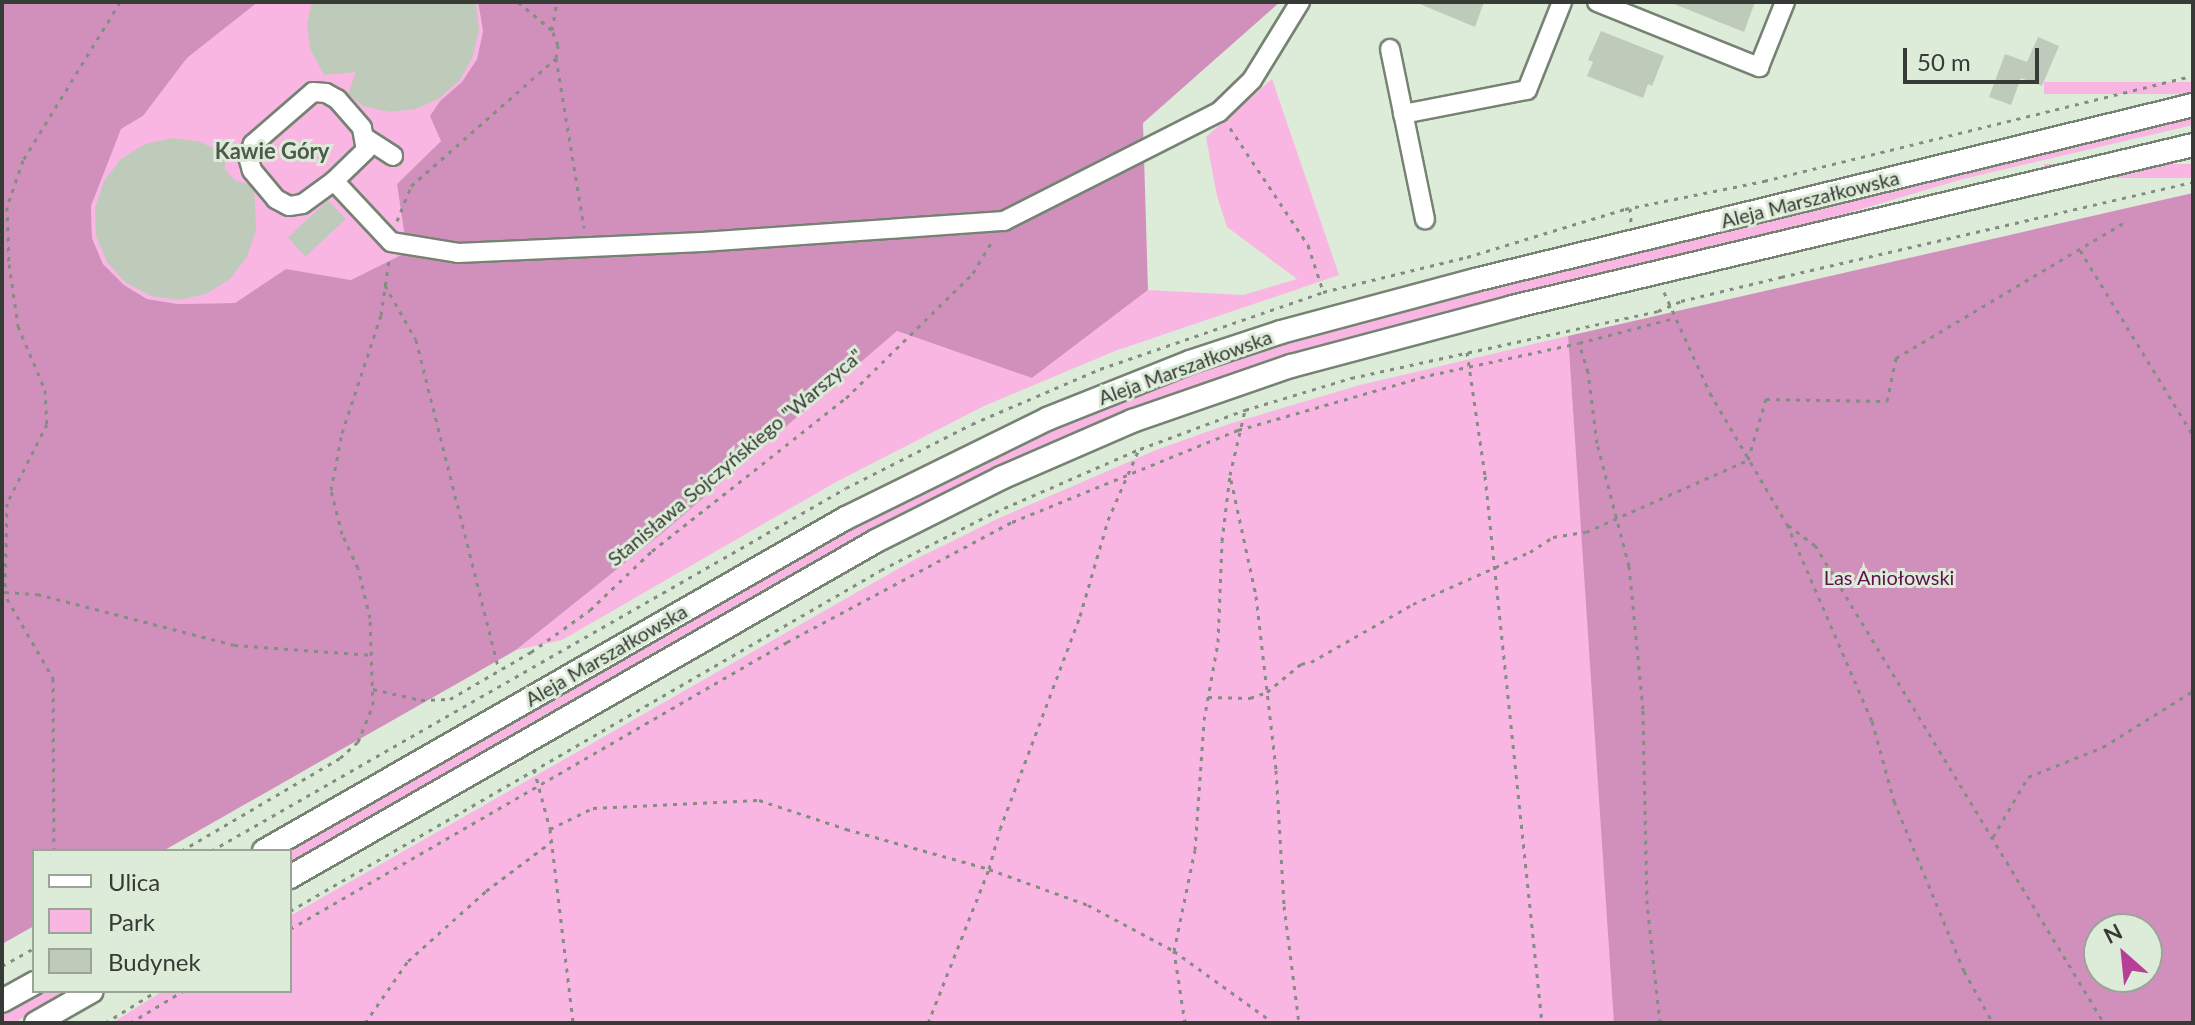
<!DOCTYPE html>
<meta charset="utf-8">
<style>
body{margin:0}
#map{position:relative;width:2195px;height:1025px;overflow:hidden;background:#ddebd9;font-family:Lato,sans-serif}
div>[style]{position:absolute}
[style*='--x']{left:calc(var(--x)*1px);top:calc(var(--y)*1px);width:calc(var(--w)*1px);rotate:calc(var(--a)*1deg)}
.green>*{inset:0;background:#f9b6e2;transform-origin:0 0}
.forest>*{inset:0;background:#d190bc}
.building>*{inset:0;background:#becbba;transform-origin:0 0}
.path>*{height:3px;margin-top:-1.5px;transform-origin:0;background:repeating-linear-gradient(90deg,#838d81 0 4px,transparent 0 10px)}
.roads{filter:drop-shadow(2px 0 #768373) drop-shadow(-2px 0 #768373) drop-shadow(0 2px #768373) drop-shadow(0 -2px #768373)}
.minor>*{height:18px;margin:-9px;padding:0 9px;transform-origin:9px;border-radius:9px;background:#fff}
.major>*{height:22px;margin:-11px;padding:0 11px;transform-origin:11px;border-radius:11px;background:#fff}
span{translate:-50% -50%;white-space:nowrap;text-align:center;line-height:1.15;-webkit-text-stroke:6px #ddebd9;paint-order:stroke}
.street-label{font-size:20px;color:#363c35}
.park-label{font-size:20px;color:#5f124d}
.neighbourhood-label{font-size:22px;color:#4d594a;font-weight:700}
.frame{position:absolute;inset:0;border:4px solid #363c35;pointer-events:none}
.legend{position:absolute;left:32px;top:849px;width:260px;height:144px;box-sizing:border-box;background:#ddebd9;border:2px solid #9aa597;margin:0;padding:10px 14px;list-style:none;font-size:24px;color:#363c35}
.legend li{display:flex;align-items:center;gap:16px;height:40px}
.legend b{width:40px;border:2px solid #9aa597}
.north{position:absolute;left:2083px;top:913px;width:80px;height:80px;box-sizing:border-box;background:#ddebd9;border:2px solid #9aa597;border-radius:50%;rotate:333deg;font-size:22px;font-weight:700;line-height:32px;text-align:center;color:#363c35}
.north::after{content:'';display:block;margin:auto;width:28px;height:36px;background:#b64098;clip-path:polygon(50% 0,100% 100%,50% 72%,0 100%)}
.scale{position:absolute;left:1903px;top:48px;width:136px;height:36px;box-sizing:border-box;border:4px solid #363c35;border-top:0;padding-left:10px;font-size:24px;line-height:28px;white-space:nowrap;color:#363c35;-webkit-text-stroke:6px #ddebd9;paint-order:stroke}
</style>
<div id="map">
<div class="green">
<div style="clip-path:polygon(258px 2px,478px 2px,483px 31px,477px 59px,462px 83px,440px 101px,441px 141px,397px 184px,407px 252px,351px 280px,286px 269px,235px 303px,178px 304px,147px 299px,124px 285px,103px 264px,92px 238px,91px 206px,100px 179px,121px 129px,143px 116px,187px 58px)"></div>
<div style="clip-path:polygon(1272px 79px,1339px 275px,1115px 351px,984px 406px,836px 482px,562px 640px,516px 650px,666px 530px,897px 331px,1032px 378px,1148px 290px,1243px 295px,1297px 279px,1227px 227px,1217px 196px,1206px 137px)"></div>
<div style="left:2193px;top:82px;width:12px;height:149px;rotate:90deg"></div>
<div style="clip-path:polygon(2193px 115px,2193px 125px,1963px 179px,1773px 235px,1338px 342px,1230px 375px,1126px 413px,996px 469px,290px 865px,290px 851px,283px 851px,814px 546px,974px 463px,1122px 398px,1284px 340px,1417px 304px)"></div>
<div style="left:2193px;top:164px;width:14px;height:149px;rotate:90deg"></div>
<div style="clip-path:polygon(1568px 336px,1615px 1023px,112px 1023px,163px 991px,290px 991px,290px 916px,910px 562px,997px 519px,1156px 450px,1229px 424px,1360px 385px)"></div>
<div style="clip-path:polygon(39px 991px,70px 991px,14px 1023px,2px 1023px,2px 1012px)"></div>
</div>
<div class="forest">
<div style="clip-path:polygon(2px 2px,258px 2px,187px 58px,143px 116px,121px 129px,91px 206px,92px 238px,103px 264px,124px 285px,147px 299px,178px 304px,235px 303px,286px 269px,351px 280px,407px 252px,397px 184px,441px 141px,430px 116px,440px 101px,462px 82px,477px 59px,483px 31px,478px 2px,1280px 2px,1143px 123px,1148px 290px,1032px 378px,897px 331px,666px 530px,516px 650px,163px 851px,34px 851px,34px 926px,2px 944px)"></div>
<div style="clip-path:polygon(evenodd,2193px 193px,2193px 1023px,1614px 1023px,1568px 336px,2193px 193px,2099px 929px,2147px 929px,2147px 977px,2099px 977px,2099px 929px)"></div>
</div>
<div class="building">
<div style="clip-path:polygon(312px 2px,476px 2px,479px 30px,473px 56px,460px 80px,440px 98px,416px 109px,389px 112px,363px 106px,348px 94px,356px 72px,324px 75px,310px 49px,307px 23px)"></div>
<div style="clip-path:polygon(1415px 2px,1484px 2px,1475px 27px)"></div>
<div style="clip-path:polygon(1669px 2px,1755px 2px,1744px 32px)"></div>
<div style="clip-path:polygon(1601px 31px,1664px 56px,1652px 86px,1648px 84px,1643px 98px,1587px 76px,1593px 62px,1588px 60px)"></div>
<div style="clip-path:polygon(2038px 37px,2059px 46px,2042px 86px,2021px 78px,2011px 105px,1989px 97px,2005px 54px,2027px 62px)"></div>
<div style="clip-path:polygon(173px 138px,201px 142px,225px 155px,225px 170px,236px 181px,248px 184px,254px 191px,255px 202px,256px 230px,247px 257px,230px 279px,206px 294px,179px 300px,151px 296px,126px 283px,107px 262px,96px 236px,95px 208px,104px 181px,121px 159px,145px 144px)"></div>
<div style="left:328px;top:200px;width:26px;height:55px;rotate:47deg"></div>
</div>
<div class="path">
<div style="--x:120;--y:2;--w:185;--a:121.5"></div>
<div style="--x:23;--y:160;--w:50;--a:108.8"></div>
<div style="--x:7;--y:207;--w:57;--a:88"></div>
<div style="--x:9;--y:264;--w:63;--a:81.7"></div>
<div style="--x:18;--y:326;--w:69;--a:67.1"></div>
<div style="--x:45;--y:390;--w:34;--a:87"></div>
<div style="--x:47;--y:424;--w:89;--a:116.9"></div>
<div style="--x:7;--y:503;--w:89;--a:91.3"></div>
<div style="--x:5;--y:592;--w:32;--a:4"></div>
<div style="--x:37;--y:594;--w:203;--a:14.5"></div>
<div style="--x:234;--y:645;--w:139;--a:4.1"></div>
<div style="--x:552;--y:30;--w:28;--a:-80"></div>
<div style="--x:556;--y:58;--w:172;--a:80.6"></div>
<div style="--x:1230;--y:128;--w:141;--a:56.3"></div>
<div style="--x:1308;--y:245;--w:48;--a:71.9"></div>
<div style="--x:1630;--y:208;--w:15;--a:86"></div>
<div style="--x:397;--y:221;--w:38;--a:-68"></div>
<div style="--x:411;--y:186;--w:193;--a:-41.4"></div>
<div style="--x:556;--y:58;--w:13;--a:-81"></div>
<div style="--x:558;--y:45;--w:16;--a:-112"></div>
<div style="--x:552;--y:30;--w:44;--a:-140.5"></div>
<div style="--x:2080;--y:250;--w:217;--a:58.6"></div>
<div style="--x:385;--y:285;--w:63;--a:60.6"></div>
<div style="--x:416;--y:340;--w:340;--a:75.9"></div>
<div style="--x:1664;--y:292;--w:111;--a:65.5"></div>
<div style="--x:1710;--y:393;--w:152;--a:59.6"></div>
<div style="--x:1787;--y:524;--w:215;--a:66.7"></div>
<div style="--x:1872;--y:721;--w:83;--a:74.6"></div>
<div style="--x:1894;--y:801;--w:184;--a:67.6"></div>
<div style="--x:1964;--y:971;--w:60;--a:60.9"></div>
<div style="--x:1467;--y:352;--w:125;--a:81.7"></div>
<div style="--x:1485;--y:476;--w:550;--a:84.05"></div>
<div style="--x:1231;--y:480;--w:119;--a:77.8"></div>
<div style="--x:1256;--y:596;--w:175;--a:83.4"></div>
<div style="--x:1276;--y:770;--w:136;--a:86.6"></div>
<div style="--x:1284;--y:906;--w:118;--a:82.7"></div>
<div style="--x:1788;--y:525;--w:34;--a:37"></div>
<div style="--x:1815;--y:545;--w:559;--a:58.84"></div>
<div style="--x:2;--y:590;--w:102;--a:59.9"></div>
<div style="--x:53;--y:678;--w:173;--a:89.7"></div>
<div style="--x:373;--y:689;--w:49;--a:12.9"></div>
<div style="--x:421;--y:700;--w:29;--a:-2"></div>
<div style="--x:450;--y:699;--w:94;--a:-30.1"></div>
<div style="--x:531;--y:652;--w:72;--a:-35.4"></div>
<div style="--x:590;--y:610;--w:86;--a:-43.6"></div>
<div style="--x:652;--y:551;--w:247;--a:-38.3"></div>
<div style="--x:846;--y:398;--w:178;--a:-44.5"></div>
<div style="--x:973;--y:273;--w:37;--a:-59"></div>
<div style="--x:1208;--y:697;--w:42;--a:1.4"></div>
<div style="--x:1250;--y:698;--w:18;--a:-19"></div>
<div style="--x:1267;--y:692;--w:44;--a:-39.5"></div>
<div style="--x:1301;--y:664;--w:10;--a:-11"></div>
<div style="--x:1311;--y:662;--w:117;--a:-29.6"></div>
<div style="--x:1413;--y:604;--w:128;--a:-24"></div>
<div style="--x:1530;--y:552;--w:27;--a:-33"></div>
<div style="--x:1553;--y:537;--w:33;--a:-9"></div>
<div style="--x:1586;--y:532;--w:177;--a:-24"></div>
<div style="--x:1748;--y:460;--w:64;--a:-73.6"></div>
<div style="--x:1766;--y:399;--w:121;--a:0.9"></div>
<div style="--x:1887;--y:401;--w:44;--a:-78.2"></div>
<div style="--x:1896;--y:358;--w:266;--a:-30.7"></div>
<div style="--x:534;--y:769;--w:62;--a:75.1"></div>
<div style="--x:550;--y:829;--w:195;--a:83.2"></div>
<div style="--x:550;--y:829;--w:48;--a:-26"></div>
<div style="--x:593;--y:808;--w:166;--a:-2.8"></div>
<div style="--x:759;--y:800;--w:92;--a:18.4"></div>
<div style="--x:846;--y:829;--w:148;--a:15.6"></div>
<div style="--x:989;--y:869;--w:105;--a:20"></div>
<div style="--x:1088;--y:905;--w:98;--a:28.1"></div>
<div style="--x:1174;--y:951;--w:123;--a:35.8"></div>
<div style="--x:1993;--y:837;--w:69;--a:-59.7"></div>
<div style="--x:2028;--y:777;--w:81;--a:-21.8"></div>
<div style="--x:2103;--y:747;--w:106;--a:-31.9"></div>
<div style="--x:181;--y:851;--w:184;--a:-30.3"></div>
<div style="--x:340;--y:758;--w:24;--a:-42"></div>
<div style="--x:358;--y:742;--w:40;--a:-68"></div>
<div style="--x:373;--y:705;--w:87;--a:-92"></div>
<div style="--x:370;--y:618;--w:51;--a:-103.5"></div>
<div style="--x:358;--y:568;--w:38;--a:-115"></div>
<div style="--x:342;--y:534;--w:45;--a:-104"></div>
<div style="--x:331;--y:490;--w:58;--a:-79.1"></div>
<div style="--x:342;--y:433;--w:124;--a:-71.7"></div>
<div style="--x:381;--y:315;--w:56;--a:-81.7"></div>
<div style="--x:211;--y:851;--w:731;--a:-29.75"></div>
<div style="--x:846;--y:488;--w:141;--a:-26.9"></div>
<div style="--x:972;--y:424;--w:139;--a:-23.3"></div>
<div style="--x:1100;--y:369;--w:236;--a:-19"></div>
<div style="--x:1323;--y:292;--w:148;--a:-13.7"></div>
<div style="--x:1467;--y:257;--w:165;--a:-16.9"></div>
<div style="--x:1625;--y:209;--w:142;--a:-11.4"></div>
<div style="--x:1764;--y:181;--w:442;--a:-13.8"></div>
<div style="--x:290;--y:911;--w:682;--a:-29.98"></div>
<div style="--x:881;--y:570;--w:128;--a:-27"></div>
<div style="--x:995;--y:512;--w:158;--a:-23.5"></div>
<div style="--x:1140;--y:449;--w:112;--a:-20.4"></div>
<div style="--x:1245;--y:410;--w:111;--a:-16.8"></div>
<div style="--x:1351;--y:378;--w:314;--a:-12.3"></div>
<div style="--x:1658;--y:311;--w:25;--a:-23"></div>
<div style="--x:1681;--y:301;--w:103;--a:-13.5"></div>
<div style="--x:1781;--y:277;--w:423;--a:-13"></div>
<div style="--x:290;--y:929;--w:574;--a:-30"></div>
<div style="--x:787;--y:642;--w:255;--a:-28.1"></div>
<div style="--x:1012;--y:522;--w:244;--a:-22.2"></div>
<div style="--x:1238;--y:430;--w:200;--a:-16"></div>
<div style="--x:1430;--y:375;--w:152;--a:-12.1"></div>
<div style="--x:2;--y:966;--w:37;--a:-29"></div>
<div style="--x:105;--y:1023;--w:61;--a:-31.6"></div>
<div style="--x:130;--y:1023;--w:62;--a:-31.1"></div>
<div style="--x:365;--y:1023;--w:75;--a:-55.3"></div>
<div style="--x:408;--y:961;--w:105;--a:-41.9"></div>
<div style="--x:486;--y:891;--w:81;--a:-37"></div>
<div style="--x:928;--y:1023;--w:166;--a:-68.4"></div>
<div style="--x:989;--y:869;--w:41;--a:-74.6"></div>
<div style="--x:1000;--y:829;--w:228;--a:-69.4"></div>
<div style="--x:1080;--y:616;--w:100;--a:-73.7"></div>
<div style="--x:1108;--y:520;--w:77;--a:-66.4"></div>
<div style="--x:1185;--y:1023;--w:73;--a:-98.7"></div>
<div style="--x:1174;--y:951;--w:103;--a:-78.3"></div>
<div style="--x:1195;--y:850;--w:130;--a:-86"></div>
<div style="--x:1204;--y:720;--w:79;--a:-79.8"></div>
<div style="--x:1218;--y:642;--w:101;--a:-87.7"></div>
<div style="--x:1222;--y:541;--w:66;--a:-83.1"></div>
<div style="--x:1230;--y:475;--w:67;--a:-77"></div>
<div style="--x:1660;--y:1023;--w:120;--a:-96.2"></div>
<div style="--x:1647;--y:904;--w:195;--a:-91.2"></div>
<div style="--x:1643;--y:709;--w:144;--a:-95.6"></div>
<div style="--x:1629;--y:566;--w:127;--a:-104.6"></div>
<div style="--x:1597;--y:443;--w:72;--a:-97.2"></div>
<div style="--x:1588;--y:372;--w:30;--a:-107"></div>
<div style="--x:1579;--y:343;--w:98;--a:-14.7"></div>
</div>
<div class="roads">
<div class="minor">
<div style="--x:1597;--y:2;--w:175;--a:21.9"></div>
<div style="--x:1759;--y:67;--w:70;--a:-68.2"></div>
<div style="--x:1390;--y:49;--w:174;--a:78.4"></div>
<div style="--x:1403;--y:114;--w:126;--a:-11"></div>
<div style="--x:1527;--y:90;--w:95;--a:-68.3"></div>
<div style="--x:367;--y:139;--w:31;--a:33"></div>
<div style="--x:334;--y:181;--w:39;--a:144"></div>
<div style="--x:302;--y:204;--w:13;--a:171"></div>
<div style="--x:289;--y:206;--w:15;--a:-152"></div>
<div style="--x:276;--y:199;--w:38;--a:-130"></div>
<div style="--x:252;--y:170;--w:14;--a:-107"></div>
<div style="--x:248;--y:157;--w:14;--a:-69"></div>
<div style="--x:253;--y:144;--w:79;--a:-40.9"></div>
<div style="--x:313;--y:92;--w:13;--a:4"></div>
<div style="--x:326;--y:93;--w:13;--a:29"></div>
<div style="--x:337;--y:99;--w:38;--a:49"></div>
<div style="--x:362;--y:128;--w:22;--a:80"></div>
<div style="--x:366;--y:150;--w:45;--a:135.9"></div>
<div style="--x:334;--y:181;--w:83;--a:46.9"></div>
<div style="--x:391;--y:242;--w:68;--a:9.3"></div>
<div style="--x:458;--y:253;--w:244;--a:-2.6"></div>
<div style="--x:702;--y:242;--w:303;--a:-4"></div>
<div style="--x:1004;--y:221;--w:241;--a:-26.9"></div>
<div style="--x:1219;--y:112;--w:46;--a:-44.1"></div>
<div style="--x:1252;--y:80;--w:92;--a:-58.4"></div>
</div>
<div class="major">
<div style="--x:264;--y:851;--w:671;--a:-29.78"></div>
<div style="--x:846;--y:518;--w:224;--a:-26.2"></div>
<div style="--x:1047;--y:419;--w:154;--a:-21.7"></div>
<div style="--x:1190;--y:362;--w:96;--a:-18.2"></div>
<div style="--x:1281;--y:332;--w:201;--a:-15"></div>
<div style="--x:1475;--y:280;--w:739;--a:-13.7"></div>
<div style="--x:290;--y:877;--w:675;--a:-29.83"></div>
<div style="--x:876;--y:541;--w:140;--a:-26.7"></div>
<div style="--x:1001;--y:478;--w:143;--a:-23.5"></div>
<div style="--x:1132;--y:421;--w:168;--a:-19.1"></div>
<div style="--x:1291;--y:366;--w:229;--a:-14.9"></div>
<div style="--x:1512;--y:307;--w:700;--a:-13.38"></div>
<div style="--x:2;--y:1001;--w:37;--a:-29"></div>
<div style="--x:36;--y:1023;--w:64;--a:-29.7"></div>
</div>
</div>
<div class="street-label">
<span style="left:1810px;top:199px;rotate:-14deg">Aleja Marszałkowska</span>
<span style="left:1185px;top:367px;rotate:-20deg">Aleja Marszałkowska</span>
<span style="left:735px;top:457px;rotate:-40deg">Stanisława Sojczyńskiego "Warszyca"</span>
<span style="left:606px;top:655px;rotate:-30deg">Aleja Marszałkowska</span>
</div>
<div class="park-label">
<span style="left:1889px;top:577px">Las Aniołowski</span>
</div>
<div class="neighbourhood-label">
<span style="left:272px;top:151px">Kawie Góry</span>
</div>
<div class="frame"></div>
<ul class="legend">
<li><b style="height:10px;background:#fff"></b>Ulica</li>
<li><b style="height:22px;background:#f9b6e2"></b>Park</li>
<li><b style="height:22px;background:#becbba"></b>Budynek</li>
</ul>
<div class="north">N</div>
<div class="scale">50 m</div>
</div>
